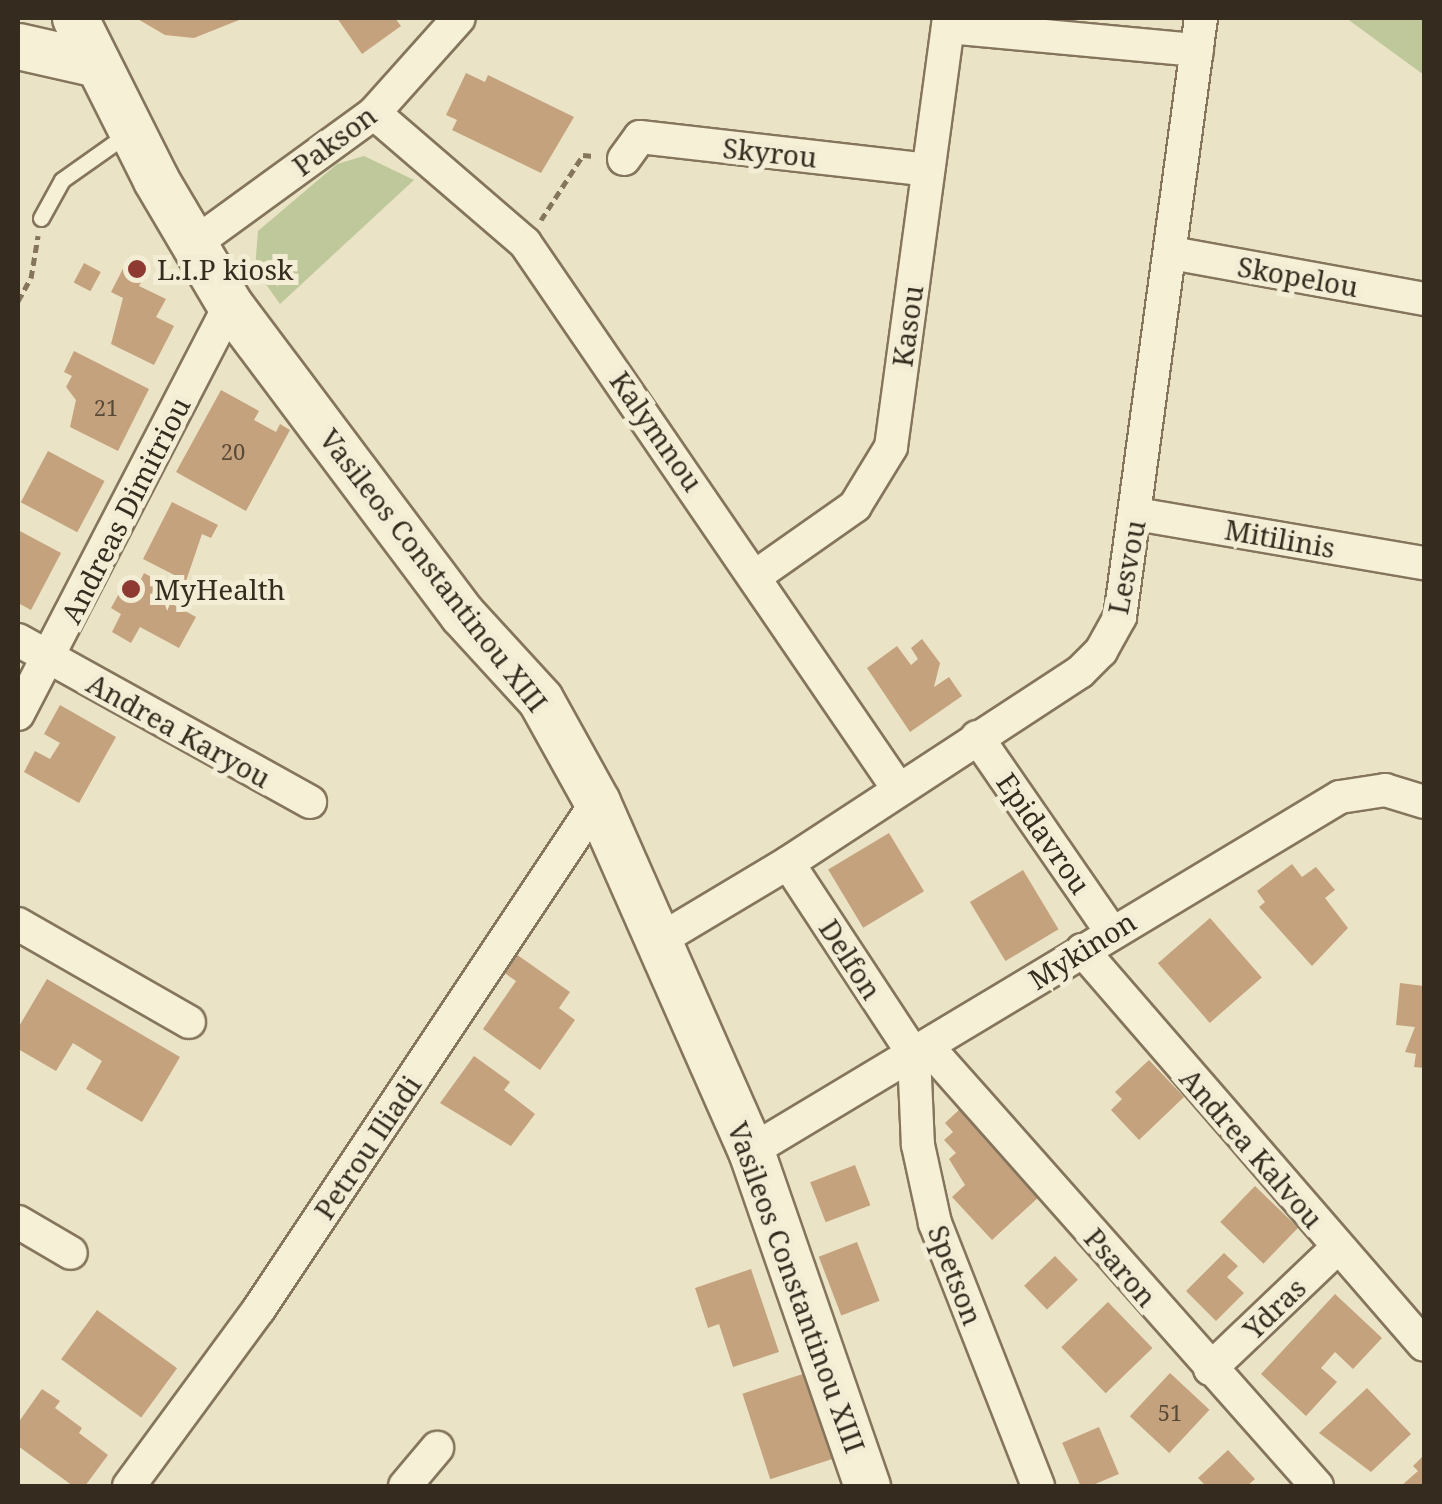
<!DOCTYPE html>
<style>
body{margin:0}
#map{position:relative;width:1442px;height:1504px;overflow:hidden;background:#eae3c5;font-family:"Noto Serif",serif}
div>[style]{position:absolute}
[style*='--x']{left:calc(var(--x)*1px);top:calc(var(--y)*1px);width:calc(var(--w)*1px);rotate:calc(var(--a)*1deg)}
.green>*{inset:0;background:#bec89a}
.building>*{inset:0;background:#c5a27e;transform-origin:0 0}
.path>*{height:5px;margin-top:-2.5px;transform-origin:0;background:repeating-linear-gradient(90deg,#84755c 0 8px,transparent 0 13px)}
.roads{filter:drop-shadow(2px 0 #84755c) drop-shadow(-2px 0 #84755c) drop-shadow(0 2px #84755c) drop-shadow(0 -2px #84755c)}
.lane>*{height:15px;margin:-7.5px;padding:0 7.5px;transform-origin:7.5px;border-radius:7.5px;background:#f6f0d7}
.street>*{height:32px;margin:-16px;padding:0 16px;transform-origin:16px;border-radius:16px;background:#f6f0d7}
.secondary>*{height:45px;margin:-22.5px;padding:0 22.5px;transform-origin:22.5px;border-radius:22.5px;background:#f6f0d7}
.dots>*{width:28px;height:28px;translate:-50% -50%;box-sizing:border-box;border:5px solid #f2edd4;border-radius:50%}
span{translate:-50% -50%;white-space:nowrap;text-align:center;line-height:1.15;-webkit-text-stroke:10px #f2edd4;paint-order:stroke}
.number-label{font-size:22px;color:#594a37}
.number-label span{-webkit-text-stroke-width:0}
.street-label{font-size:28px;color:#352c1f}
.poi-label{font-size:28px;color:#352c1f}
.left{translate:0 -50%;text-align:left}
.frame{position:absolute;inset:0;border:20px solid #352c1f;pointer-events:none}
</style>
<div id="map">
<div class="green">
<div style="clip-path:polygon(1346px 18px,1424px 18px,1424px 75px)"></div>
<div style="clip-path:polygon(364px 156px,414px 180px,280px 304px,255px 269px,258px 231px,337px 164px)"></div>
</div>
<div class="building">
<div style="clip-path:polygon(136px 18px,244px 18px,194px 38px,165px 35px)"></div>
<div style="clip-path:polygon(337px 18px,395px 18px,401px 26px,362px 54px)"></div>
<div style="clip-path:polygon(466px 73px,485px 82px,488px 75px,574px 117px,541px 173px,452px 130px,457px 120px,446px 115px)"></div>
<div style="clip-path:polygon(128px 259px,148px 269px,139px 286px,166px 299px,156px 317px,174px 326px,154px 365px,111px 344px,123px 298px,111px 292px)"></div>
<div style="left:84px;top:263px;width:19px;height:22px;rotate:28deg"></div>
<div style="clip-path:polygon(74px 351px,149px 389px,118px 451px,70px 427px,76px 400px,66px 387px,72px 376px,64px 372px)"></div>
<div style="clip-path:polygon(221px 390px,259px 411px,254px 420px,276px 432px,280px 424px,290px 430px,246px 511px,176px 472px)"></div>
<div style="left:48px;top:451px;width:64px;height:58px;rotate:28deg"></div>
<div style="clip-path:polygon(172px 502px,218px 525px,211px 538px,202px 534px,186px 581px,143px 559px)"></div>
<div style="clip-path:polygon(18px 530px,61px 553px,31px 610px,18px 603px)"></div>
<div style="clip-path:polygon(144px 573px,159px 581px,152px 593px,196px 617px,179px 648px,140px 627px,131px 643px,112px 632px,121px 614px,111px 608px,127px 579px,138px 585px)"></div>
<div style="clip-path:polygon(922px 639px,940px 663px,934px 687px,949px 677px,962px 696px,910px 732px,867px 668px,897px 646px,911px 665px,918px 659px,911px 648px)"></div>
<div style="clip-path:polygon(60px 705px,116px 737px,79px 803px,24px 772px,35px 751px,50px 759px,60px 743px,44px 734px)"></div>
<div style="left:889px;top:833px;width:68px;height:71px;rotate:59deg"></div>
<div style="clip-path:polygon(1292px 864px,1302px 877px,1316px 867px,1335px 890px,1325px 898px,1348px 928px,1312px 966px,1259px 907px,1265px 902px,1257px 891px)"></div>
<div style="left:1023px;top:870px;width:69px;height:62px;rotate:59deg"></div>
<div style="left:1210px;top:918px;width:79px;height:69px;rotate:49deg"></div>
<div style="clip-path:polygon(516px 954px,570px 992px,559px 1008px,575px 1020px,540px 1070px,483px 1029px,516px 981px,503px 972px)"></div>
<div style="clip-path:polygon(47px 979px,180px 1057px,142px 1122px,86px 1089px,102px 1061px,73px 1043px,56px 1071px,18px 1049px,18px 1028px)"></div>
<div style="clip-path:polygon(1400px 983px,1424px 986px,1424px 1068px,1414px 1067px,1416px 1054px,1405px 1052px,1415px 1027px,1396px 1025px)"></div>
<div style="clip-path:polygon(474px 1056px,510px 1082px,504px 1090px,535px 1114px,511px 1146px,440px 1103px)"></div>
<div style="clip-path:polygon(1149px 1060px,1184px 1097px,1139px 1140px,1111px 1110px,1122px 1099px,1115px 1092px)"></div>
<div style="clip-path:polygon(961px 1108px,1041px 1195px,992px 1240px,952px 1197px,965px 1185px,949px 1159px,956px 1153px,944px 1140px,953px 1132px,945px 1123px)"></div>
<div style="left:855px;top:1165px;width:43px;height:48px;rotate:69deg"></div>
<div style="left:1255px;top:1186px;width:60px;height:50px;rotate:44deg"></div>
<div style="left:857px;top:1242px;width:63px;height:41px;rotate:69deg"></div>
<div style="clip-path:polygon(1224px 1253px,1238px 1266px,1227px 1277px,1244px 1293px,1216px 1321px,1186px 1291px)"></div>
<div style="left:1055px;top:1256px;width:33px;height:43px;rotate:46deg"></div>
<div style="clip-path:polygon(751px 1269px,779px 1352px,733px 1367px,719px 1324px,708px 1328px,695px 1288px)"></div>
<div style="clip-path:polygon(1335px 1294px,1382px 1338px,1353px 1369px,1335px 1352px,1321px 1368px,1337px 1382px,1306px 1416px,1261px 1374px)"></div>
<div style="left:1108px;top:1302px;width:64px;height:65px;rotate:46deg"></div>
<div style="left:97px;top:1310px;width:99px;height:61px;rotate:36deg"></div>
<div style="left:809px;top:1372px;width:90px;height:70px;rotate:72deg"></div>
<div style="left:1170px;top:1373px;width:54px;height:59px;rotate:43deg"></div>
<div style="clip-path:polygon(1367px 1388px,1411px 1434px,1371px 1472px,1319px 1433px)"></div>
<div style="clip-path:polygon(42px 1389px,60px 1401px,55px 1408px,82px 1428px,79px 1433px,108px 1455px,85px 1486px,73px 1486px,18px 1446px,18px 1423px)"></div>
<div style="left:1099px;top:1427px;width:51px;height:40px;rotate:67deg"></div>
<div style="clip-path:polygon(1228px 1450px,1255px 1479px,1247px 1486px,1206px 1486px,1198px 1478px)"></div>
<div style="clip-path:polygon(1424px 1455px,1424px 1486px,1401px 1486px,1418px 1471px,1413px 1466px)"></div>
</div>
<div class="path">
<div style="--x:541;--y:220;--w:77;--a:-57.1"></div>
<div style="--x:583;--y:155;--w:11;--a:5"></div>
<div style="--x:18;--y:301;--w:26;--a:-61"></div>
<div style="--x:31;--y:278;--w:43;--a:-80.5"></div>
</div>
<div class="roads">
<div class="lane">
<div style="--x:41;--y:218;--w:43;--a:-61.1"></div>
<div style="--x:62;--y:180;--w:80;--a:-35.3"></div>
</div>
<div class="street">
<div style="--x:948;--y:27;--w:250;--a:5.3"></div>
<div style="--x:374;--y:113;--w:199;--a:40.7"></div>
<div style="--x:525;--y:243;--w:659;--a:55.63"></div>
<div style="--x:624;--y:159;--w:27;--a:-54"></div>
<div style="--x:640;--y:137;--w:290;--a:6.5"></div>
<div style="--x:194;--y:244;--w:223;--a:-36"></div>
<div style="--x:374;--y:113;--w:127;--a:-48.2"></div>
<div style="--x:1172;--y:253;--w:256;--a:10.3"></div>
<div style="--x:1136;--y:514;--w:292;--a:9.7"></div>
<div style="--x:757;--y:575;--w:120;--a:-35.1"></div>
<div style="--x:855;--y:506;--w:69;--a:-58.6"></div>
<div style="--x:891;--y:447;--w:433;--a:-82.3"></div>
<div style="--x:18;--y:640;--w:334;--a:29"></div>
<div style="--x:18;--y:714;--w:461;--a:-62.6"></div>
<div style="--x:977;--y:737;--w:234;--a:55.4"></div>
<div style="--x:788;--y:863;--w:230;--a:56.7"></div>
<div style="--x:914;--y:1055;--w:90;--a:87.5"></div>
<div style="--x:918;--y:1145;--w:80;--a:77.7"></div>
<div style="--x:935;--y:1223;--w:282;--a:68.6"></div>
<div style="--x:18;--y:924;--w:197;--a:29.8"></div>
<div style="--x:661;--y:939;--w:148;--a:-30.9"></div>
<div style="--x:788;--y:863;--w:349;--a:-33.2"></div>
<div style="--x:1080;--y:672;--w:30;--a:-45"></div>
<div style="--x:1101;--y:651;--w:39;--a:-61"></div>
<div style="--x:1120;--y:617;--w:604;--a:-82.3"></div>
<div style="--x:1082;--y:950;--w:522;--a:49.11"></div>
<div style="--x:927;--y:1046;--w:588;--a:48.45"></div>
<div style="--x:751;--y:1151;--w:687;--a:-31.01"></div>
<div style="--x:1340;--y:797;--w:46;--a:-8.8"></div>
<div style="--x:1385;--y:790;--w:41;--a:17.1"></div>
<div style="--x:18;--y:1222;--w:61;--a:30.3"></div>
<div style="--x:1210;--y:1369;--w:177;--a:-43.6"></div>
<div style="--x:129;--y:1486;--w:220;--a:-53.7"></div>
<div style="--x:259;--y:1309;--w:609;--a:-56.31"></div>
<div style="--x:405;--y:1486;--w:50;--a:-49.9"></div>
</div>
<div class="secondary">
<div style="--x:75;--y:18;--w:181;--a:63.4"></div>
<div style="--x:156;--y:180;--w:145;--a:59.4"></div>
<div style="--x:230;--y:305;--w:386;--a:53.1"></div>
<div style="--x:462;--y:614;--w:115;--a:47.5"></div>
<div style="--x:540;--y:699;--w:118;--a:61"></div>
<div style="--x:597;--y:802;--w:381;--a:66.2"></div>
<div style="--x:751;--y:1151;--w:355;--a:70.9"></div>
<div style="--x:18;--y:46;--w:77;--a:12.8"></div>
</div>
</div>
<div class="dots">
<div style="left:137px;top:269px;background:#8e3931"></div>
<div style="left:131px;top:589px;background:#8e3931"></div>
</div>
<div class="number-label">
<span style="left:106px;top:408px">21</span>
<span style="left:233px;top:452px">20</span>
<span style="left:1170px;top:1413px">51</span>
</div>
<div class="street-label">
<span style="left:334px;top:140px;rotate:-37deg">Pakson</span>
<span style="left:770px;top:152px;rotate:6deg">Skyrou</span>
<span style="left:1298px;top:276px;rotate:10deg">Skopelou</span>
<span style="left:907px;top:326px;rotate:-82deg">Kasou</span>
<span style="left:657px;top:431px;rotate:55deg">Kalymnou</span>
<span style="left:125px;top:510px;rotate:-63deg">Andreas Dimitriou</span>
<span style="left:1280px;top:538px;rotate:10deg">Mitilinis</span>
<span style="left:1126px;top:567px;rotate:-79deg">Lesvou</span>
<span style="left:434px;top:570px;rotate:52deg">Vasileos Constantinou XIII</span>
<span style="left:179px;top:730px;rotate:29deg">Andrea Karyou</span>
<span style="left:1044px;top:833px;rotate:55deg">Epidavrou</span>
<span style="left:1082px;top:950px;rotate:-32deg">Mykinon</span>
<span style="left:851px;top:959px;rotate:57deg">Delfon</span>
<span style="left:367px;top:1147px;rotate:-56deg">Petrou Iliadi</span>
<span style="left:1252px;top:1148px;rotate:49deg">Andrea Kalvou</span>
<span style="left:1121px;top:1267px;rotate:49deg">Psaron</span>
<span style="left:956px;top:1275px;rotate:69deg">Spetson</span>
<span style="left:797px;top:1287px;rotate:70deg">Vasileos Constantinou XIII</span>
<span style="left:1274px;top:1308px;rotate:-44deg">Ydras</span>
</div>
<div class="poi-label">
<span class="left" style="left:157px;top:269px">L.I.P kiosk</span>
<span class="left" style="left:154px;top:589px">MyHealth</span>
</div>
<div class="frame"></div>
</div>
